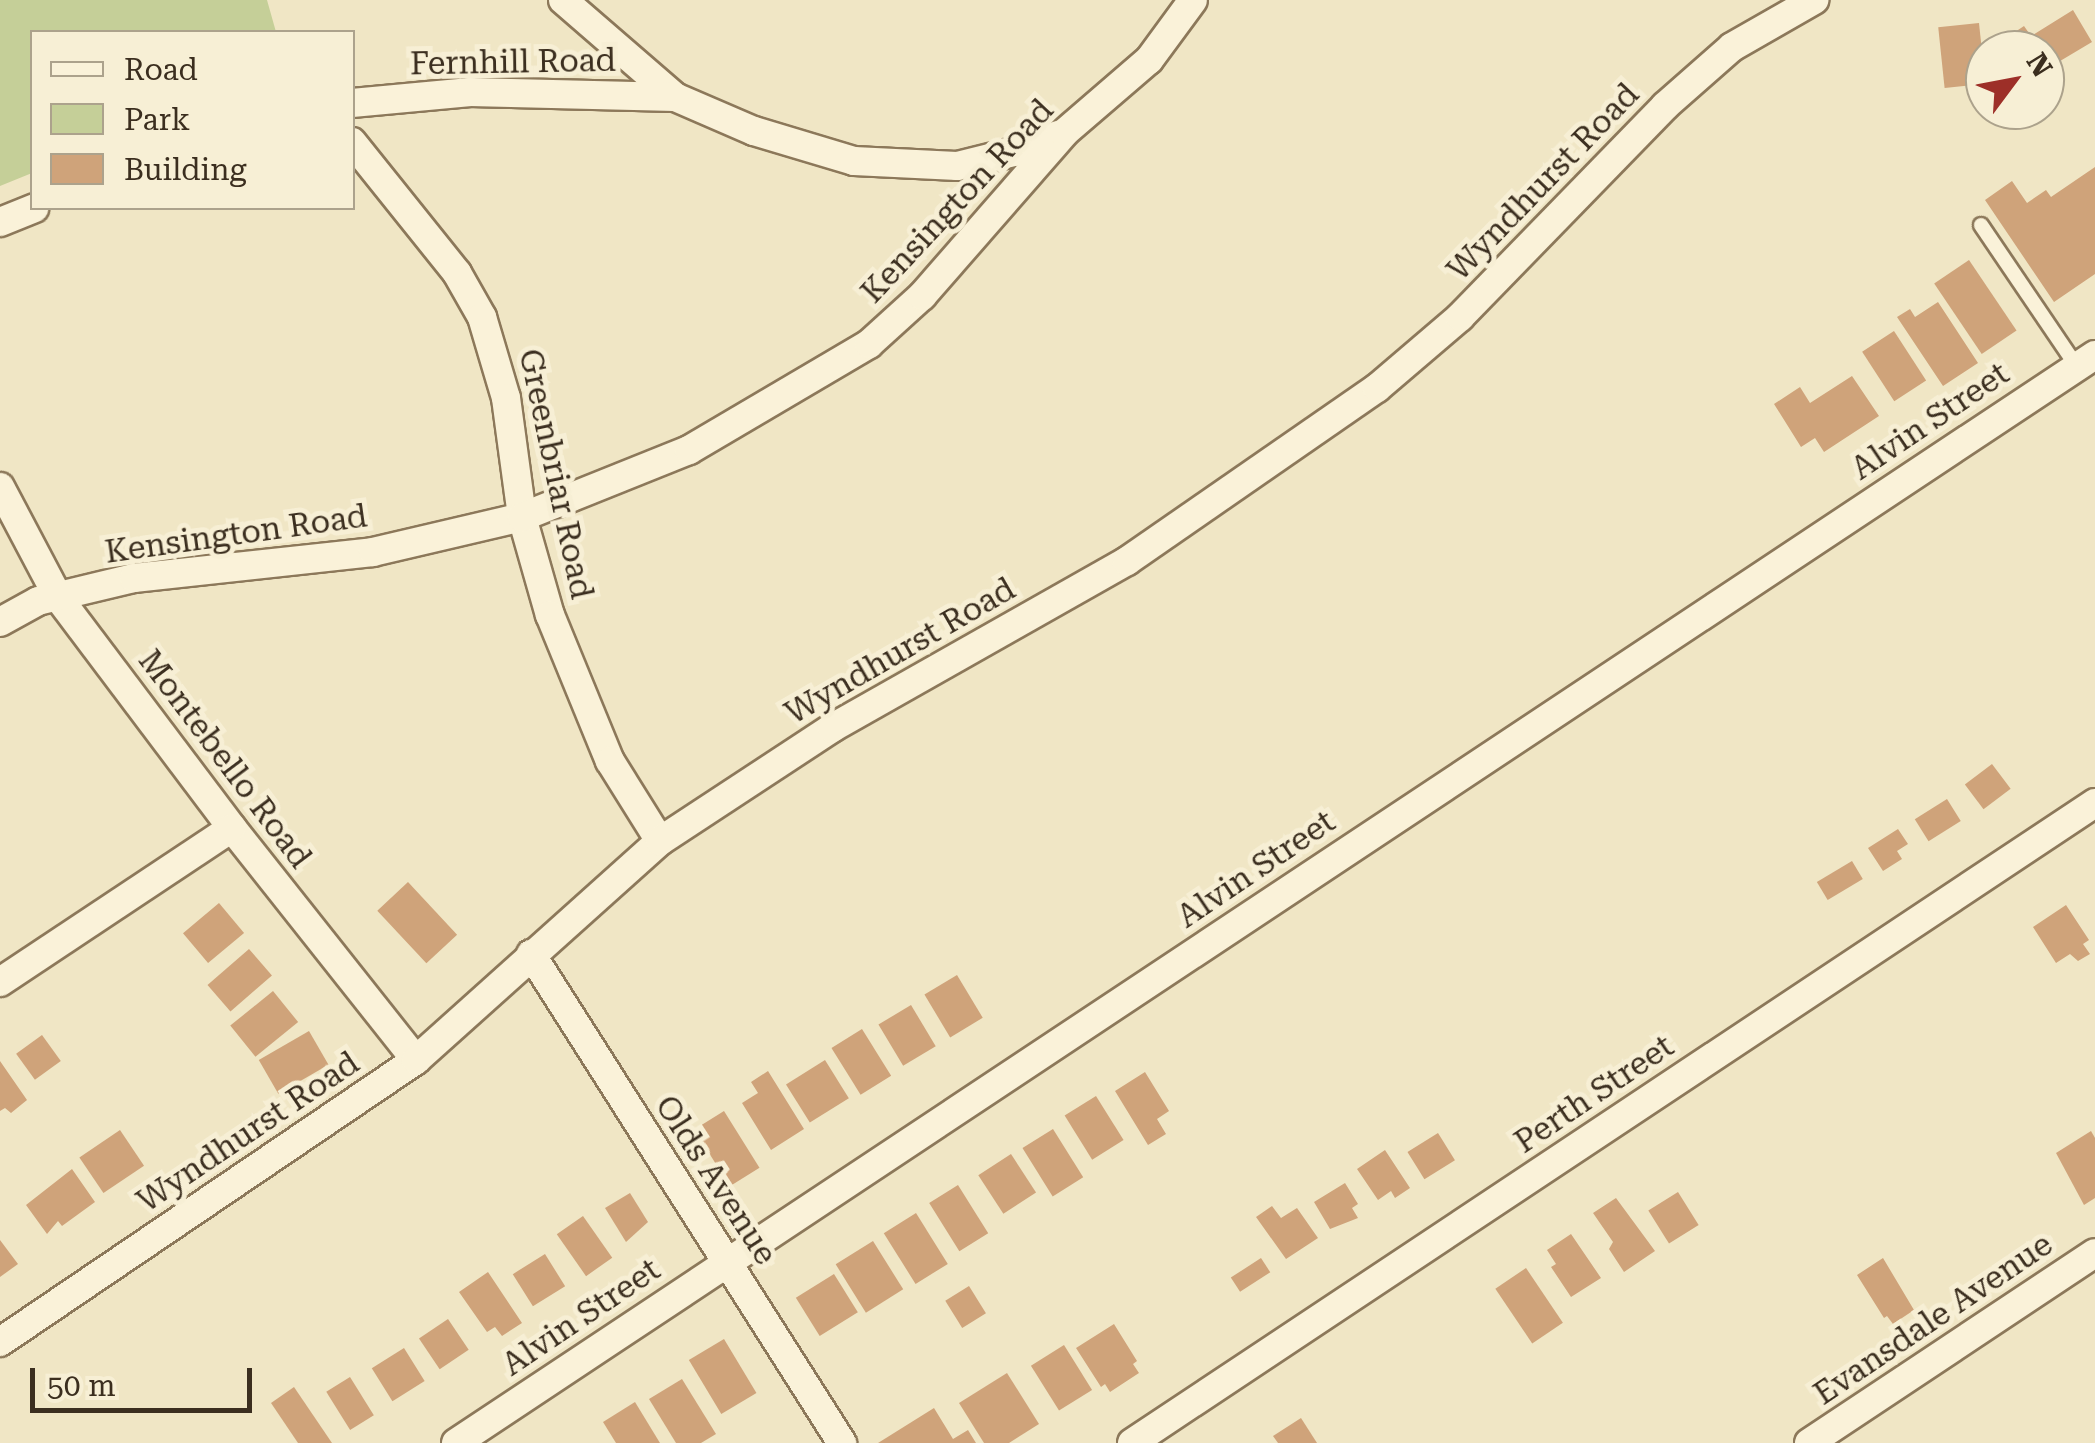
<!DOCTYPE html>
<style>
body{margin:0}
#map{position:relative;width:2095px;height:1443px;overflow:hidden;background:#f0e6c5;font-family:"Roboto Serif",serif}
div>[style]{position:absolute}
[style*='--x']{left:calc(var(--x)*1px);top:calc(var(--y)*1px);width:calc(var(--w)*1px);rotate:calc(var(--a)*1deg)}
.green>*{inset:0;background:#c5cf98}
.building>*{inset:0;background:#cfa37a;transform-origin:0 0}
.roads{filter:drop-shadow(2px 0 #8c785a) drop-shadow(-2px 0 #8c785a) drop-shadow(0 2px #8c785a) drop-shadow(0 -2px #8c785a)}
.lane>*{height:14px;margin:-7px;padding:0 7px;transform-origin:7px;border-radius:7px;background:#faf2d9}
.street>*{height:28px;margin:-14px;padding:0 14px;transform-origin:14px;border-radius:14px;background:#faf2d9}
span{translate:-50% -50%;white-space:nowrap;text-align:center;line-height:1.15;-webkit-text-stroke:10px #f7efd5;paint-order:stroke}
.street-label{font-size:32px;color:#3b2e1f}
.legend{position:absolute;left:30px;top:30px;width:325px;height:180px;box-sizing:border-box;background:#f7efd5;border:2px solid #aca28c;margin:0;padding:12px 18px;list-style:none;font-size:30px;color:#3b2e1f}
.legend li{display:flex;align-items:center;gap:20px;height:50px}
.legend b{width:50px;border:2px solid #aca28c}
.north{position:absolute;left:1965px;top:30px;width:100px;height:100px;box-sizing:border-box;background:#f7efd5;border:2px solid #aca28c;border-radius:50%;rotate:58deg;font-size:28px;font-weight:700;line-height:40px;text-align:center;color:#3b2e1f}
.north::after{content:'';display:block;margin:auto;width:35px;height:45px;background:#9d2f28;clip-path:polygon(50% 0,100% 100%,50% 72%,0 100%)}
.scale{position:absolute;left:30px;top:1368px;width:222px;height:45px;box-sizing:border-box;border:5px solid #3b2e1f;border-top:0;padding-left:12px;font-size:30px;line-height:35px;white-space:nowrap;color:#3b2e1f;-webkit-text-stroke:8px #f7efd5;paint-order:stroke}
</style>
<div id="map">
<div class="green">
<div style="clip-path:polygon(0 0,267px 0,276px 32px,32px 32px,32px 173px,0 186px)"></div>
</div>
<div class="building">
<div style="clip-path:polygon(2073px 10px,2092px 42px,2045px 70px,2045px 50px,1996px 50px,1994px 46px,2024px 26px,2031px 36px)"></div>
<div style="left:1979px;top:23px;width:61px;height:41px;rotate:84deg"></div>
<div style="clip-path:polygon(2095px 167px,2095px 274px,2054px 302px,1985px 200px,2012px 181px,2027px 203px,2046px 190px,2051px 197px)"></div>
<div style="left:1969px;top:260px;width:85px;height:42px;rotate:56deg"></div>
<div style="clip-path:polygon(1938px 302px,1978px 363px,1943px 386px,1897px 317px,1910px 309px,1915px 317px)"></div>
<div style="left:1894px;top:331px;width:59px;height:38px;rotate:57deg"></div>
<div style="clip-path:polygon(1852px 376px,1879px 416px,1824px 452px,1815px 438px,1801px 447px,1774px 404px,1800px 387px,1810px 403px)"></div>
<div style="left:1992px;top:764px;width:31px;height:34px;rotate:53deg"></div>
<div style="left:1947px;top:799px;width:26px;height:38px;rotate:58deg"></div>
<div style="clip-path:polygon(1898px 829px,1908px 844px,1897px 851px,1902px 859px,1883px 871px,1868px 848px)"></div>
<div style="left:1852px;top:861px;width:21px;height:41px;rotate:59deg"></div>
<div style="left:408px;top:882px;width:72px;height:42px;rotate:47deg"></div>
<div style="left:219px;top:903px;width:39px;height:47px;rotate:50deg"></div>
<div style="clip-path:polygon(2066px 905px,2089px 940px,2083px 944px,2090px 954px,2078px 961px,2070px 954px,2056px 963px,2033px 927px)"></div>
<div style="left:249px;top:949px;width:35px;height:55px;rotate:49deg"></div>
<div style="left:957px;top:975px;width:50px;height:38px;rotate:59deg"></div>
<div style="left:273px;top:991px;width:40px;height:55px;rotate:51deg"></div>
<div style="left:911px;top:1005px;width:48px;height:38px;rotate:59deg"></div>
<div style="left:862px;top:1029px;width:55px;height:36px;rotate:58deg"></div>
<div style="left:309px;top:1031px;width:39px;height:58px;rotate:60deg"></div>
<div style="left:42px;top:1035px;width:32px;height:32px;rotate:54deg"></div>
<div style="left:825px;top:1060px;width:45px;height:46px;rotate:58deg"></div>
<div style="clip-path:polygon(0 1061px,27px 1100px,11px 1113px,5px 1108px,0 1111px)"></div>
<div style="clip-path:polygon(768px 1071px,804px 1129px,771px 1150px,742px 1103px,758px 1093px,751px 1082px)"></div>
<div style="clip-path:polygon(1145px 1072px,1169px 1111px,1157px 1119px,1166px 1134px,1148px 1145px,1115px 1091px)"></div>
<div style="left:1096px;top:1096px;width:52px;height:37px;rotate:58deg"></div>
<div style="left:724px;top:1111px;width:67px;height:35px;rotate:58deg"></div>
<div style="left:1053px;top:1129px;width:57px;height:36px;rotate:58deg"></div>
<div style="left:120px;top:1130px;width:43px;height:49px;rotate:56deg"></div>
<div style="clip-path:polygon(2091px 1131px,2095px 1138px,2095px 1198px,2084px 1205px,2056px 1153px)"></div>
<div style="left:1438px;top:1133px;width:32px;height:36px;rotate:58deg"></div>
<div style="clip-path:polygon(1385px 1150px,1410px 1188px,1395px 1198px,1391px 1191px,1378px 1200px,1357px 1169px)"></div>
<div style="left:1011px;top:1154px;width:46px;height:39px;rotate:57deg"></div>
<div style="clip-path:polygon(72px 1169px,95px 1202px,62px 1226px,58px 1221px,47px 1234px,26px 1205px)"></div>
<div style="clip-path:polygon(1345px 1183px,1358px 1204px,1352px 1208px,1358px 1218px,1330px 1229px,1314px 1202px)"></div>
<div style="left:958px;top:1185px;width:57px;height:34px;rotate:58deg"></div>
<div style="left:1678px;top:1192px;width:39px;height:35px;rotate:58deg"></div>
<div style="clip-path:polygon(630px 1193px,648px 1222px,626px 1242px,605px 1208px)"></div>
<div style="clip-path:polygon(1616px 1198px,1655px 1251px,1624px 1272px,1609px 1249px,1613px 1242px,1593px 1213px)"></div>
<div style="clip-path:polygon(1272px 1206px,1281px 1218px,1297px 1208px,1318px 1238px,1286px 1259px,1256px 1217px)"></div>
<div style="left:916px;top:1213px;width:60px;height:38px;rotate:58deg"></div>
<div style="left:583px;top:1216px;width:51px;height:32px;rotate:55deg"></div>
<div style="clip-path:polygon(1571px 1234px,1601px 1278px,1571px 1297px,1551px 1267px,1556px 1264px,1547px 1250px)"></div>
<div style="clip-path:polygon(0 1240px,18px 1264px,0 1277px)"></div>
<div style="left:873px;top:1241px;width:57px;height:44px;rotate:58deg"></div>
<div style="left:545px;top:1254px;width:38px;height:38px;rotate:58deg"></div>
<div style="left:1261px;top:1258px;width:17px;height:36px;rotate:57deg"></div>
<div style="clip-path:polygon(1883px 1258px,1914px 1310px,1893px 1324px,1887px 1316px,1884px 1318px,1857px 1275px)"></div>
<div style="left:1526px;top:1268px;width:66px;height:37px;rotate:56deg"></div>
<div style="clip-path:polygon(488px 1272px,522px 1323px,502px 1336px,495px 1327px,487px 1332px,459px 1292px)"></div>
<div style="left:834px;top:1274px;width:45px;height:45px;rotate:58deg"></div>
<div style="left:969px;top:1286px;width:32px;height:28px;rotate:58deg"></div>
<div style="left:448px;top:1319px;width:37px;height:35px;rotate:56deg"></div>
<div style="clip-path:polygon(1114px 1324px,1137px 1361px,1133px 1364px,1139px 1373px,1110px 1392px,1105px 1384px,1101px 1387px,1076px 1348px)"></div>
<div style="left:724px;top:1339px;width:63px;height:41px;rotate:59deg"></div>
<div style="left:1064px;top:1345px;width:53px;height:39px;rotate:58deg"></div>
<div style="left:404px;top:1348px;width:39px;height:38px;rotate:58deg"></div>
<div style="clip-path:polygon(1007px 1373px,1039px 1424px,1009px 1443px,984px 1443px,959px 1403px)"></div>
<div style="left:350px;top:1377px;width:45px;height:28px;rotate:58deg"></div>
<div style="clip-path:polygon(682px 1379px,716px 1434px,701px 1443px,676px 1443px,649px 1399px)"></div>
<div style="clip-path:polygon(294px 1387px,332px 1443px,298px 1443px,271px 1403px)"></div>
<div style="clip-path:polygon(635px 1402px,660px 1443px,616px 1443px,603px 1422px)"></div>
<div style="clip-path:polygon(934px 1408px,953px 1439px,968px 1430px,976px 1443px,878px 1443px)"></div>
<div style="clip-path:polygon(1301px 1418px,1317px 1443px,1278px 1443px,1273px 1436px)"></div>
</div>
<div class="roads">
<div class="lane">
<div style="--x:1981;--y:225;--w:171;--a:55.9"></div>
</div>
<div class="street">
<div style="--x:563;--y:0;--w:148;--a:40.9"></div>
<div style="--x:675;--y:97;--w:86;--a:23.3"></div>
<div style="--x:754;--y:131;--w:104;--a:16.7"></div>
<div style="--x:854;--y:161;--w:103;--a:2.8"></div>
<div style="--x:957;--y:166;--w:59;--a:-13.8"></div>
<div style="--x:1014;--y:152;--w:47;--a:-21.1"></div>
<div style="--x:352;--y:103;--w:119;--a:-5.3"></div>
<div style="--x:470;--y:92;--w:205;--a:1.4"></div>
<div style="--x:352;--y:142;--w:168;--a:51.3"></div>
<div style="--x:457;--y:273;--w:51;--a:60.4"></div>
<div style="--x:482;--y:317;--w:84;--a:73.5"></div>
<div style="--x:506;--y:398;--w:120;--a:82.3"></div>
<div style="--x:522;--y:517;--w:102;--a:74.1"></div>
<div style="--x:550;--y:615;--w:158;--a:67.7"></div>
<div style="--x:610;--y:761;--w:94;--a:58"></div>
<div style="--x:0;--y:222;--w:37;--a:-22"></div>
<div style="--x:0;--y:487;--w:124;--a:62.2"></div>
<div style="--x:58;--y:597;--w:289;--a:53"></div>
<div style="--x:232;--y:828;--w:296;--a:51.6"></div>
<div style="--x:0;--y:622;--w:43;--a:-28.9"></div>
<div style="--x:38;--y:601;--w:99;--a:-13.5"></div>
<div style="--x:134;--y:578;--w:240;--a:-6.2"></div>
<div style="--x:373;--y:552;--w:153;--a:-13.2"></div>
<div style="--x:522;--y:517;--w:180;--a:-21.9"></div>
<div style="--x:689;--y:450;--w:209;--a:-30.5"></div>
<div style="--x:869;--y:344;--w:72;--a:-42.2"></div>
<div style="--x:922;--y:296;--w:216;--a:-48.9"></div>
<div style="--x:1064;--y:133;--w:112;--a:-40.7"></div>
<div style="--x:1149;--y:60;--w:74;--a:-53.7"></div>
<div style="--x:531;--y:954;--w:580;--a:57.54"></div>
<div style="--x:0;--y:982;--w:278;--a:-33.6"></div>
<div style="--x:0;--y:1342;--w:503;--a:-34.13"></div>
<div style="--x:416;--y:1060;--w:328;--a:-41.9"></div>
<div style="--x:660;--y:841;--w:206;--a:-33.3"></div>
<div style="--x:832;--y:728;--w:339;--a:-29.5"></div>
<div style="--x:1127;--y:561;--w:304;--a:-34.7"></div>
<div style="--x:1377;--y:388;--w:109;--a:-40.5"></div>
<div style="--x:1460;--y:317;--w:294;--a:-45.8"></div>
<div style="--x:1665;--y:106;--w:89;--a:-41.4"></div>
<div style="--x:1732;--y:47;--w:95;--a:-29.8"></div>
<div style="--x:456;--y:1443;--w:1967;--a:-33.58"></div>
<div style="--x:1132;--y:1443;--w:1156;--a:-33.61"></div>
<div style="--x:1809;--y:1443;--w:343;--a:-33.6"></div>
</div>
</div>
<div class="street-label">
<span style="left:513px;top:62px;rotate:-1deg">Fernhill Road</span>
<span style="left:1543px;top:182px;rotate:-46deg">Wyndhurst Road</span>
<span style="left:957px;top:201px;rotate:-47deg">Kensington Road</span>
<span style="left:1930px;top:421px;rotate:-34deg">Alvin Street</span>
<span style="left:556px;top:474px;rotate:78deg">Greenbriar Road</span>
<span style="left:236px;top:534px;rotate:-8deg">Kensington Road</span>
<span style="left:900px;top:651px;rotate:-30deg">Wyndhurst Road</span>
<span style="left:225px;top:759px;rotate:53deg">Montebello Road</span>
<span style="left:1256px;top:869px;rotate:-34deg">Alvin Street</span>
<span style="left:1594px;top:1094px;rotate:-34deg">Perth Street</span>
<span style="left:248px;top:1132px;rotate:-34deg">Wyndhurst Road</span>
<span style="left:716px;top:1180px;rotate:57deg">Olds Avenue</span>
<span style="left:581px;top:1317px;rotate:-34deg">Alvin Street</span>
<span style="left:1933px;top:1319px;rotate:-34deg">Evansdale Avenue</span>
</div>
<ul class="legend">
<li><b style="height:12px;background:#faf2d9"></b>Road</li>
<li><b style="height:28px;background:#c5cf98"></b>Park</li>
<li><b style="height:28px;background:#cfa37a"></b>Building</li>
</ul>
<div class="north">N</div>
<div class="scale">50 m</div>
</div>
